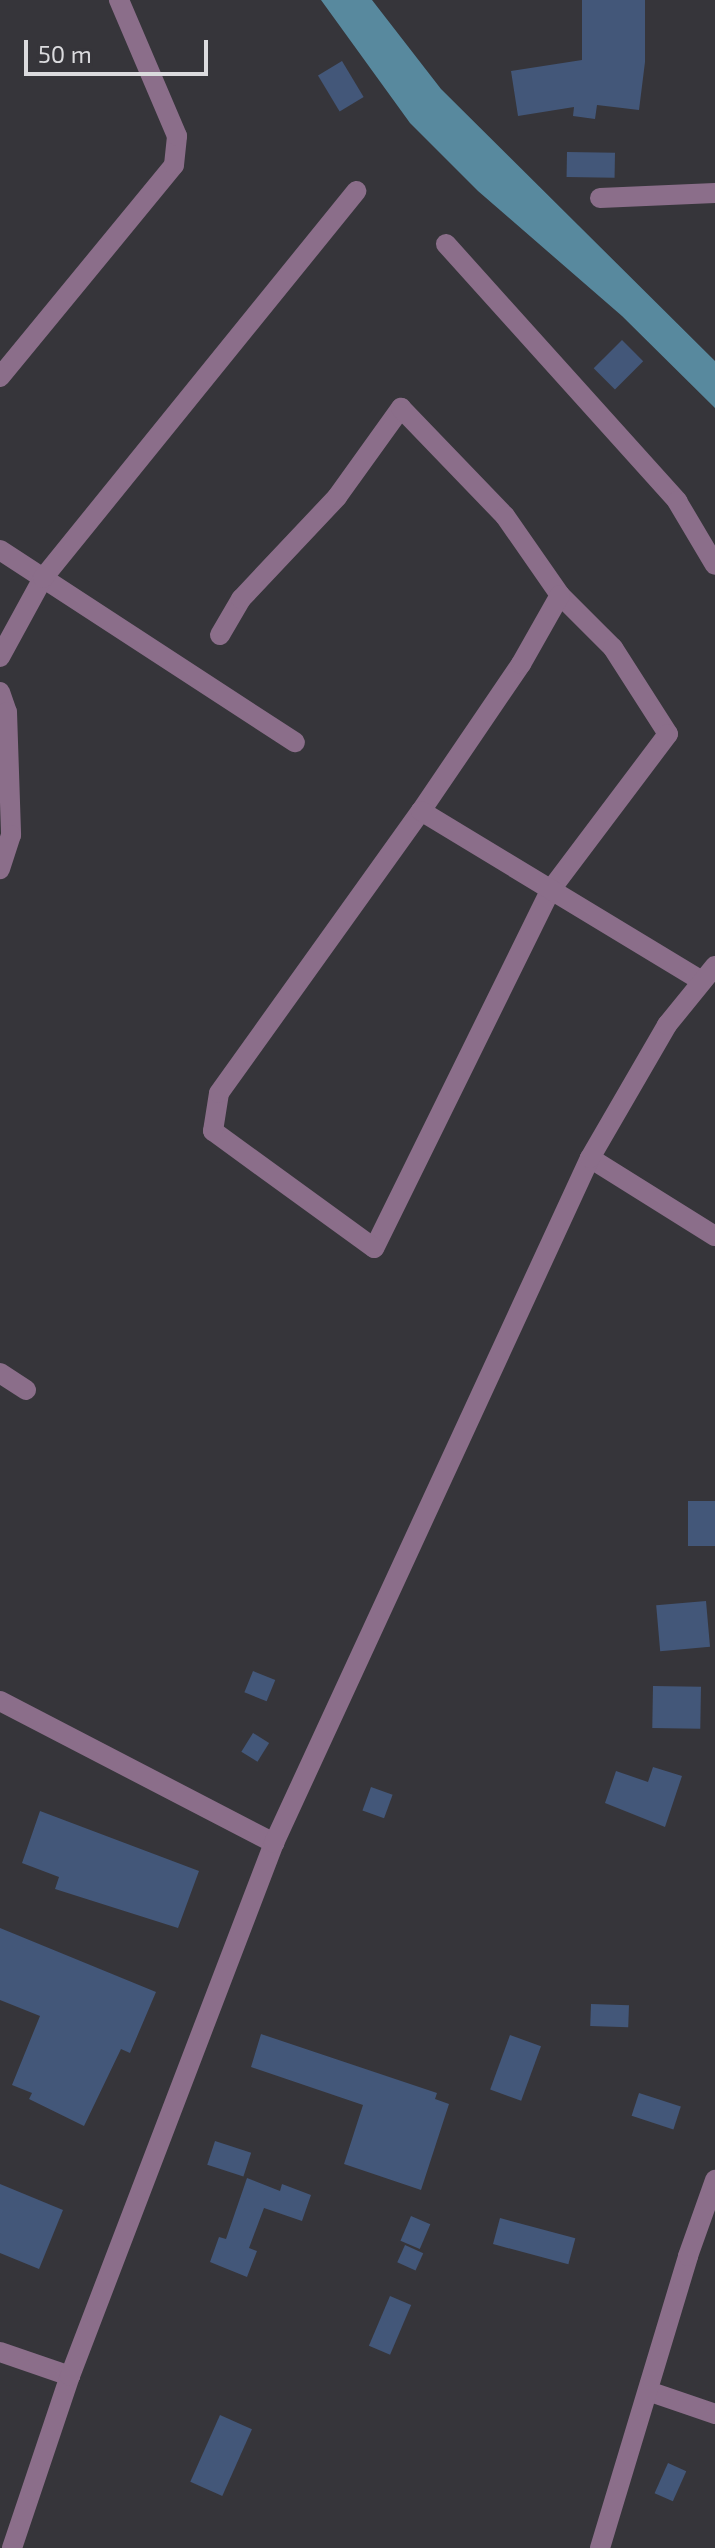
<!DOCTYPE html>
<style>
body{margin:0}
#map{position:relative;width:715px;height:2548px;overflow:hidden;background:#36353a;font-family:"Exo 2",sans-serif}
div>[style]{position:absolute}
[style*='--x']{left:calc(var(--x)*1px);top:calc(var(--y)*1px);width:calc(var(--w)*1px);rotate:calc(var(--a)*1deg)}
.water>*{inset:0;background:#58899e}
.building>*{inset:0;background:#435779;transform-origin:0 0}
.minor>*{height:20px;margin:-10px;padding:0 10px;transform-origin:10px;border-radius:10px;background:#8b6e8a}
span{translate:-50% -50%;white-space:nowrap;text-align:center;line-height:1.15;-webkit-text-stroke:7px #36353a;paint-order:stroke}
.scale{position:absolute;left:24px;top:40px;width:184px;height:36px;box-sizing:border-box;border:4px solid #dbdbde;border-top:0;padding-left:10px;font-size:24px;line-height:28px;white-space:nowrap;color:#dbdbde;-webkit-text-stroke:6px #36353a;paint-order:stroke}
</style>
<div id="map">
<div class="water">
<div style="clip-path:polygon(321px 0,372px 0,441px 89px,715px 361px,715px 408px,622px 316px,478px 191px,410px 123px)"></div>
</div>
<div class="building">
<div style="clip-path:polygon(582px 0,645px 0,645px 62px,639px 110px,597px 105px,595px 119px,573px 116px,574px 107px,518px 116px,511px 71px,582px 60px)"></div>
<div style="left:342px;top:61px;width:42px;height:28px;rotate:59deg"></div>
<div style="left:567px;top:152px;width:48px;height:25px;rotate:1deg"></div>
<div style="left:622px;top:340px;width:30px;height:40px;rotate:45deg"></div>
<div style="left:688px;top:1501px;width:27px;height:45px"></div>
<div style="left:706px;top:1601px;width:46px;height:50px;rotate:85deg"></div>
<div style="left:253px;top:1671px;width:24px;height:23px;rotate:22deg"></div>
<div style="left:653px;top:1686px;width:48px;height:42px;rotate:1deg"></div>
<div style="left:253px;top:1733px;width:19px;height:22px;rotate:32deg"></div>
<div style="clip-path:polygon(653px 1767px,682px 1776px,665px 1827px,605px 1803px,616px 1771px,648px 1782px)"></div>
<div style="left:371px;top:1787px;width:23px;height:25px;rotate:20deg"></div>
<div style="clip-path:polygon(40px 1811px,199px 1871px,178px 1928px,55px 1889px,59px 1877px,22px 1863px)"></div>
<div style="clip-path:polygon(0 1928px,156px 1992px,130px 2053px,121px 2049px,84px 2126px,29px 2099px,32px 2093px,12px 2085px,40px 2016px,0 2000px)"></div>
<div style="left:591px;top:2004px;width:38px;height:22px;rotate:2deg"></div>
<div style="clip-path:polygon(261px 2034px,437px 2093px,435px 2099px,449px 2104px,421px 2190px,344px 2164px,363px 2105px,251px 2067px)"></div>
<div style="left:510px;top:2035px;width:33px;height:58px;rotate:20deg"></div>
<div style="left:639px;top:2093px;width:44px;height:24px;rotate:18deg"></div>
<div style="left:215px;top:2141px;width:38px;height:25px;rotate:18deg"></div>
<div style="clip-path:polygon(247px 2178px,280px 2191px,282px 2184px,311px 2195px,302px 2221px,264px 2208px,249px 2248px,257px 2251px,247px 2277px,210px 2262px,219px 2237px,226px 2239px)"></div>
<div style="clip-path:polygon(0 2184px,63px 2210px,39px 2269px,0 2253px)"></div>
<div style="left:411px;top:2216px;width:21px;height:27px;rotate:23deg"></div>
<div style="left:500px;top:2218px;width:78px;height:27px;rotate:15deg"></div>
<div style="left:405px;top:2245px;width:20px;height:19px;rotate:24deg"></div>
<div style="left:390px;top:2296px;width:23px;height:54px;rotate:23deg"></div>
<div style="left:220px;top:2415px;width:35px;height:73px;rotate:24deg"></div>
<div style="left:668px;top:2463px;width:20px;height:33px;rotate:24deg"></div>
</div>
<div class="minor">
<div style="--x:600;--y:198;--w:115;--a:-2.5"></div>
<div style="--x:446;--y:244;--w:346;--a:48"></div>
<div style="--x:677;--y:501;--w:74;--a:59.3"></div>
<div style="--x:0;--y:377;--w:274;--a:-50.6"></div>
<div style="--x:174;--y:165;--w:29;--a:-84"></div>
<div style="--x:177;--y:136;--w:148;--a:-113.1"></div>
<div style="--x:0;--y:550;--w:352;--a:33.1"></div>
<div style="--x:220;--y:635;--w:42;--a:-59.7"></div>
<div style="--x:241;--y:599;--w:140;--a:-46.7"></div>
<div style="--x:337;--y:497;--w:110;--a:-54.3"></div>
<div style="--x:401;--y:408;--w:150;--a:46.1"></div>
<div style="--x:505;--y:516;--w:96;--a:55.2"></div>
<div style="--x:560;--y:595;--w:75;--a:45"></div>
<div style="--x:613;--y:648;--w:102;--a:57.4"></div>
<div style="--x:668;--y:734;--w:194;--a:127"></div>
<div style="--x:551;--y:889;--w:400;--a:116.2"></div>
<div style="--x:374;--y:1248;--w:199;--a:-144"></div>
<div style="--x:213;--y:1131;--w:38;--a:-81"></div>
<div style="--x:219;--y:1093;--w:347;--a:-54.4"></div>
<div style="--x:421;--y:811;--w:178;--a:-55.8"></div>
<div style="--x:521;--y:664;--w:79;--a:-60.5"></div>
<div style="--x:0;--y:657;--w:90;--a:-61.4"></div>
<div style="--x:43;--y:578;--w:498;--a:-51"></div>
<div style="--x:0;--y:692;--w:21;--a:71"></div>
<div style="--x:7;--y:712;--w:123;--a:88.1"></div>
<div style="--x:11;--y:835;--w:36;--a:108"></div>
<div style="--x:421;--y:811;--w:328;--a:31.2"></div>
<div style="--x:590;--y:1158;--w:147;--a:32"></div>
<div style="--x:0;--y:1373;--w:31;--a:33"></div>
<div style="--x:0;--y:1701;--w:309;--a:27.4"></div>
<div style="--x:0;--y:2352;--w:74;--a:18.9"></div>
<div style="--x:648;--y:2391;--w:71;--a:18.9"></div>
<div style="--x:12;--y:2548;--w:182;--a:-71.4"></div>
<div style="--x:70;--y:2376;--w:571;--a:-69.06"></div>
<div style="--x:274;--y:1843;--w:754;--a:-65.24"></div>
<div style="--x:590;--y:1158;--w:154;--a:-59.9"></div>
<div style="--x:667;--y:1025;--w:76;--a:-50.9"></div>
<div style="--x:600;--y:2548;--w:305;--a:-73.2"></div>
<div style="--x:688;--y:2256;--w:81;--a:-70.4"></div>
</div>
<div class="scale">50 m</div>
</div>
